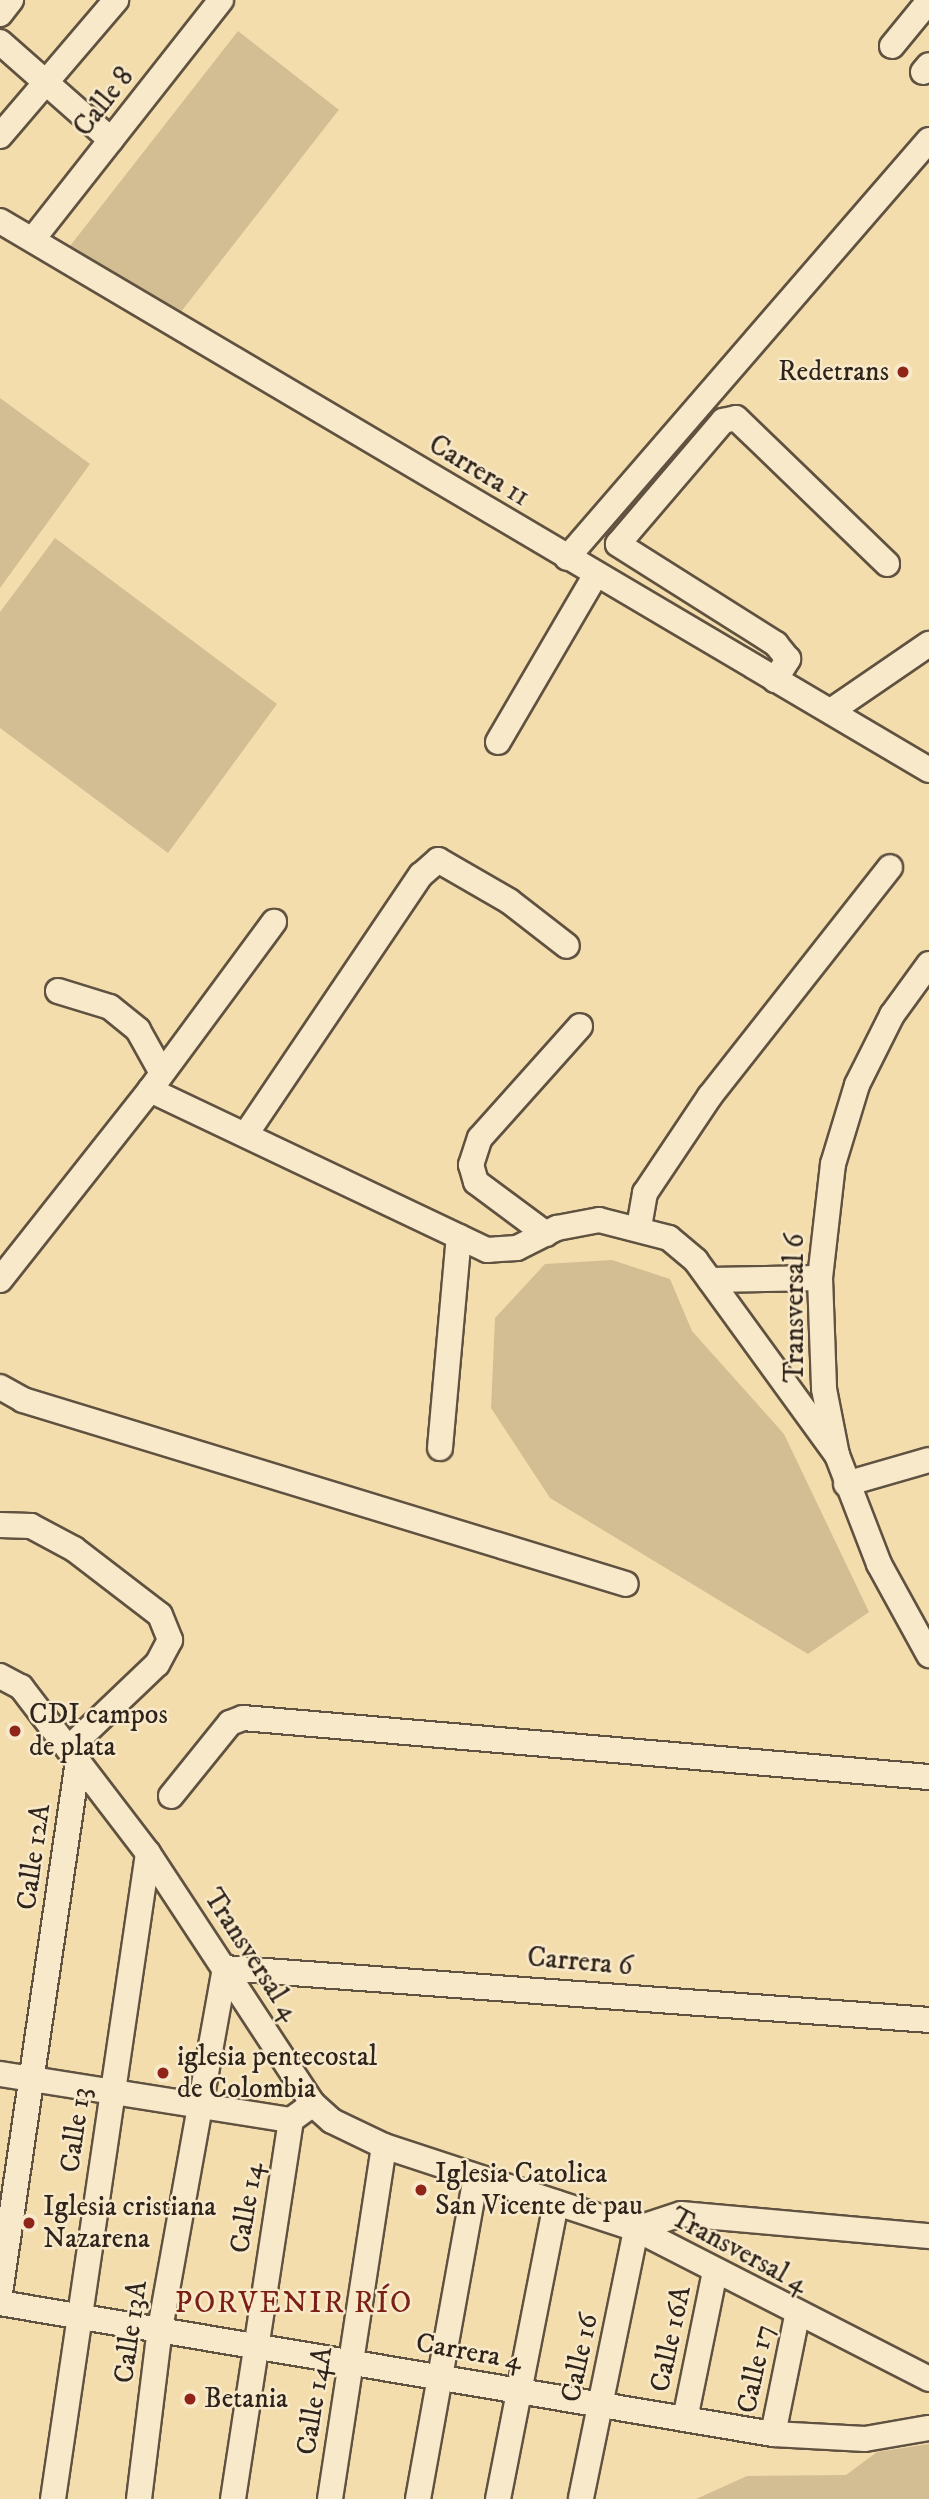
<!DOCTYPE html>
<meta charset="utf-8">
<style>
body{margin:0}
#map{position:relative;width:929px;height:2499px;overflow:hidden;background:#f4ddad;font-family:"IM FELL DW Pica",serif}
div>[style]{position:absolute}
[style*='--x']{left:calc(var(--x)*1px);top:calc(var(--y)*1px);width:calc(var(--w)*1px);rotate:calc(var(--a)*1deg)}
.green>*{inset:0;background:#d3be94;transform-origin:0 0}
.roads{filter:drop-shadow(2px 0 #605240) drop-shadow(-2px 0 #605240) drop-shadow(0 2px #605240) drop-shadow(0 -2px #605240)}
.minor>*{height:24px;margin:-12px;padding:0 12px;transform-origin:12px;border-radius:12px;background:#f8e9ca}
.dots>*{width:19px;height:19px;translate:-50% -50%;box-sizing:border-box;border:4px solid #f8e9ca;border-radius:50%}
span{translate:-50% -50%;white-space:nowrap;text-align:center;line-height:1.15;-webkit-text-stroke:5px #f8e9ca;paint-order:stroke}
.street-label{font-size:28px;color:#2f241b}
.poi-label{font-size:28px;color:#2f241b}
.right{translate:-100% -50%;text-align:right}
.left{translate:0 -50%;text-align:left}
.neighbourhood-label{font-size:30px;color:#7a1f14;letter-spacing:2px}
</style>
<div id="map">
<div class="green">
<div style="left:238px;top:31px;width:128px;height:277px;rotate:38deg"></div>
<div style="clip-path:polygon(0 398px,90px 464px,0 588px)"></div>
<div style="clip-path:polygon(55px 538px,277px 704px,168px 853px,0 728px,0 612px)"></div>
<div style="clip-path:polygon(612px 1260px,670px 1279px,692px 1331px,784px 1434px,869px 1612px,808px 1654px,550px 1498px,491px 1408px,495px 1318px,545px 1264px)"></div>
<div style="clip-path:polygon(929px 2444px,929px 2499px,696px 2499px,747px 2476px,846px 2475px,877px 2452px)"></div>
</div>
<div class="roads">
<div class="minor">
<div style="--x:0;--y:14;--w:18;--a:-52"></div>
<div style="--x:0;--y:42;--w:148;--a:41.4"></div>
<div style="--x:892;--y:46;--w:58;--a:-50.6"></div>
<div style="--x:923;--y:72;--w:9;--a:-49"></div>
<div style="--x:0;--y:136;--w:179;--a:-49.5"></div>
<div style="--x:0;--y:221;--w:1079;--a:30.58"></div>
<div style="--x:33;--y:239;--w:304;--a:-51.8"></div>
<div style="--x:567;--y:558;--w:553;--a:-49.11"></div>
<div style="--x:775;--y:680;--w:25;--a:-58"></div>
<div style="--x:788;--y:659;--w:19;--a:-129"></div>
<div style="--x:776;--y:644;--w:187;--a:-147.7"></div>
<div style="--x:618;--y:544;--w:162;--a:-49.5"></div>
<div style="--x:723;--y:421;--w:13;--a:-13"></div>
<div style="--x:736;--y:418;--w:210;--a:44"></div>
<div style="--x:831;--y:711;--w:119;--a:-34.4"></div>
<div style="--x:498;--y:742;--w:192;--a:-59.7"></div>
<div style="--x:929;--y:964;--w:63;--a:126"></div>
<div style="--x:892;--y:1015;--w:78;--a:116.6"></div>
<div style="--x:857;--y:1085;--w:83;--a:106.9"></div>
<div style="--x:833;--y:1164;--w:115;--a:96.5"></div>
<div style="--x:820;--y:1278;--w:111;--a:87.9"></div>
<div style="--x:824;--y:1389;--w:67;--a:78.9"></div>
<div style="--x:837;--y:1455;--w:117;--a:68.9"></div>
<div style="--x:879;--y:1564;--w:104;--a:61.2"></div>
<div style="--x:58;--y:991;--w:54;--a:17.1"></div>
<div style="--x:110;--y:1007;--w:36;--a:39"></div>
<div style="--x:138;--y:1030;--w:49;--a:60.8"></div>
<div style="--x:150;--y:1090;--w:209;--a:-53.6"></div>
<div style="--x:246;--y:1134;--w:313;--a:-56"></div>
<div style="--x:421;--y:875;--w:23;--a:-41"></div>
<div style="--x:438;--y:860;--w:82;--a:30"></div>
<div style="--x:509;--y:901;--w:73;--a:37.8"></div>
<div style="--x:639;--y:1227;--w:35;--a:-80"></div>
<div style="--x:645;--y:1193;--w:117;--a:-56.2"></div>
<div style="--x:710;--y:1096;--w:291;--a:-51.8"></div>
<div style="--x:546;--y:1234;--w:87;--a:-143.4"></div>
<div style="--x:476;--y:1182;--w:18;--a:-106"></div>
<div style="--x:471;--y:1165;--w:28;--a:-72"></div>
<div style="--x:480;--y:1138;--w:150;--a:-48.2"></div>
<div style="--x:0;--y:1280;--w:242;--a:-51.7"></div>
<div style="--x:150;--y:1090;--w:373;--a:25.4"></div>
<div style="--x:487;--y:1250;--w:30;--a:-4"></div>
<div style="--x:517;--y:1248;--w:45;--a:-26.6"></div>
<div style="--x:557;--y:1228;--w:43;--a:-10.8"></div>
<div style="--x:599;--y:1220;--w:72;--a:14.4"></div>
<div style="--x:669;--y:1238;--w:35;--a:40"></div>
<div style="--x:696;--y:1261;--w:240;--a:54"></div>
<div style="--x:710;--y:1280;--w:110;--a:-1"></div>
<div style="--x:0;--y:1387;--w:26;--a:29"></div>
<div style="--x:23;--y:1400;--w:630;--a:16.97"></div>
<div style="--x:440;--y:1448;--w:212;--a:-84.9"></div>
<div style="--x:846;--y:1484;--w:86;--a:-16.1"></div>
<div style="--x:0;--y:1525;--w:31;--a:2"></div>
<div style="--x:31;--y:1526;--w:49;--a:28.1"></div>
<div style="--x:74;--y:1549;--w:108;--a:37.5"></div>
<div style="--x:160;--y:1615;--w:27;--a:68"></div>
<div style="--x:170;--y:1640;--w:27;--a:118"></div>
<div style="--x:157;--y:1664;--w:123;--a:136.3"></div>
<div style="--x:0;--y:1676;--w:24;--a:28"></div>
<div style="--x:21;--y:1687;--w:209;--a:52.6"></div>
<div style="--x:148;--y:1853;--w:300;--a:56.7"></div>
<div style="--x:313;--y:2104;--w:25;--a:42"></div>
<div style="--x:332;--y:2121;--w:58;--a:25.7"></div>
<div style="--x:384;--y:2146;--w:265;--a:18.2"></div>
<div style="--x:636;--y:2229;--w:329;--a:27.1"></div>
<div style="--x:171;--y:1796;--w:94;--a:-51.1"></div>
<div style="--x:230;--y:1723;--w:14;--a:-21"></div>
<div style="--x:243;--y:1718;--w:689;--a:4.92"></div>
<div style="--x:225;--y:1968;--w:706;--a:4.22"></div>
<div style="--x:0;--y:2074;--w:295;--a:9"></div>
<div style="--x:636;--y:2229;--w:47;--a:-18.4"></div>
<div style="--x:681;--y:2214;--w:249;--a:5.1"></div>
<div style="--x:0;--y:2293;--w:538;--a:-81.66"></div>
<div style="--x:0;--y:2303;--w:784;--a:9.62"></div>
<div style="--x:773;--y:2434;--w:92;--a:3.1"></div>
<div style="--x:865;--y:2439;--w:65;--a:-9.8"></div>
<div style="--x:685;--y:2419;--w:150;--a:-78.5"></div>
<div style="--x:773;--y:2434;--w:120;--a:-78.5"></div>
<div style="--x:581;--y:2498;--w:275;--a:-78.4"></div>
<div style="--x:53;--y:2499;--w:653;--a:-81.63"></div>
<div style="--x:139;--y:2499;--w:171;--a:-83"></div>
<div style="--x:160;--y:2329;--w:367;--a:-79.8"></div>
<div style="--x:233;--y:2499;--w:383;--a:-81.3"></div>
<div style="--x:291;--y:2120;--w:27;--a:-36"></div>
<div style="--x:330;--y:2499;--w:357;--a:-81.3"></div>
<div style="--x:418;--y:2499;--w:327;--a:-79.8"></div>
<div style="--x:498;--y:2499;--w:302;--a:-78.9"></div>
</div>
</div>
<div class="dots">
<div style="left:903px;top:372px;background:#8f2418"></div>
<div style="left:15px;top:1731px;background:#8f2418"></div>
<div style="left:163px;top:2073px;background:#8f2418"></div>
<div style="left:421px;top:2190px;background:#8f2418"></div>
<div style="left:29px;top:2223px;background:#8f2418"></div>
<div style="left:190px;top:2399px;background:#8f2418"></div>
</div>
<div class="street-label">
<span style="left:104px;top:102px;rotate:-52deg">Calle 8</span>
<span style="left:479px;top:471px;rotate:31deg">Carrera 11</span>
<span style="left:795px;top:1308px;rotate:-90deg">Transversal 6</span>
<span style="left:34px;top:1857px;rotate:-82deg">Calle 12A</span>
<span style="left:251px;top:1955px;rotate:57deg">Transversal 4</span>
<span style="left:580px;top:1962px;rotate:5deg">Carrera 6</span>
<span style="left:76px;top:2130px;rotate:-82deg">Calle 13</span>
<span style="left:247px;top:2208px;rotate:-81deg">Calle 14</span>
<span style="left:739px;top:2251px;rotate:28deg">Transversal 4</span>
<span style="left:131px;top:2332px;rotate:-82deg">Calle 13A</span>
<span style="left:671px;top:2339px;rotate:-78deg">Calle 16A</span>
<span style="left:469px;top:2352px;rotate:10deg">Carrera 4</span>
<span style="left:580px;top:2358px;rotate:-78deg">Calle 16</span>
<span style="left:756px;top:2369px;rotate:-78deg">Calle 17</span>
<span style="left:315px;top:2401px;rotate:-81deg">Calle 14A</span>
</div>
<div class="poi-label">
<span class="right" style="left:889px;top:372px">Redetrans</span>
<span class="left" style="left:29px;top:1731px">CDI campos<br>de plata</span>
<span class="left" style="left:177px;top:2073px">iglesia pentecostal<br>de Colombia</span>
<span class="left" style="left:435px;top:2190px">Iglesia Catolica<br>San Vicente de pau</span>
<span class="left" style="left:43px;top:2223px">Iglesia cristiana<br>Nazarena</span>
<span class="left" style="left:204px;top:2399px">Betania</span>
</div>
<div class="neighbourhood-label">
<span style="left:294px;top:2304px">PORVENIR RÍO</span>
</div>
</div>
